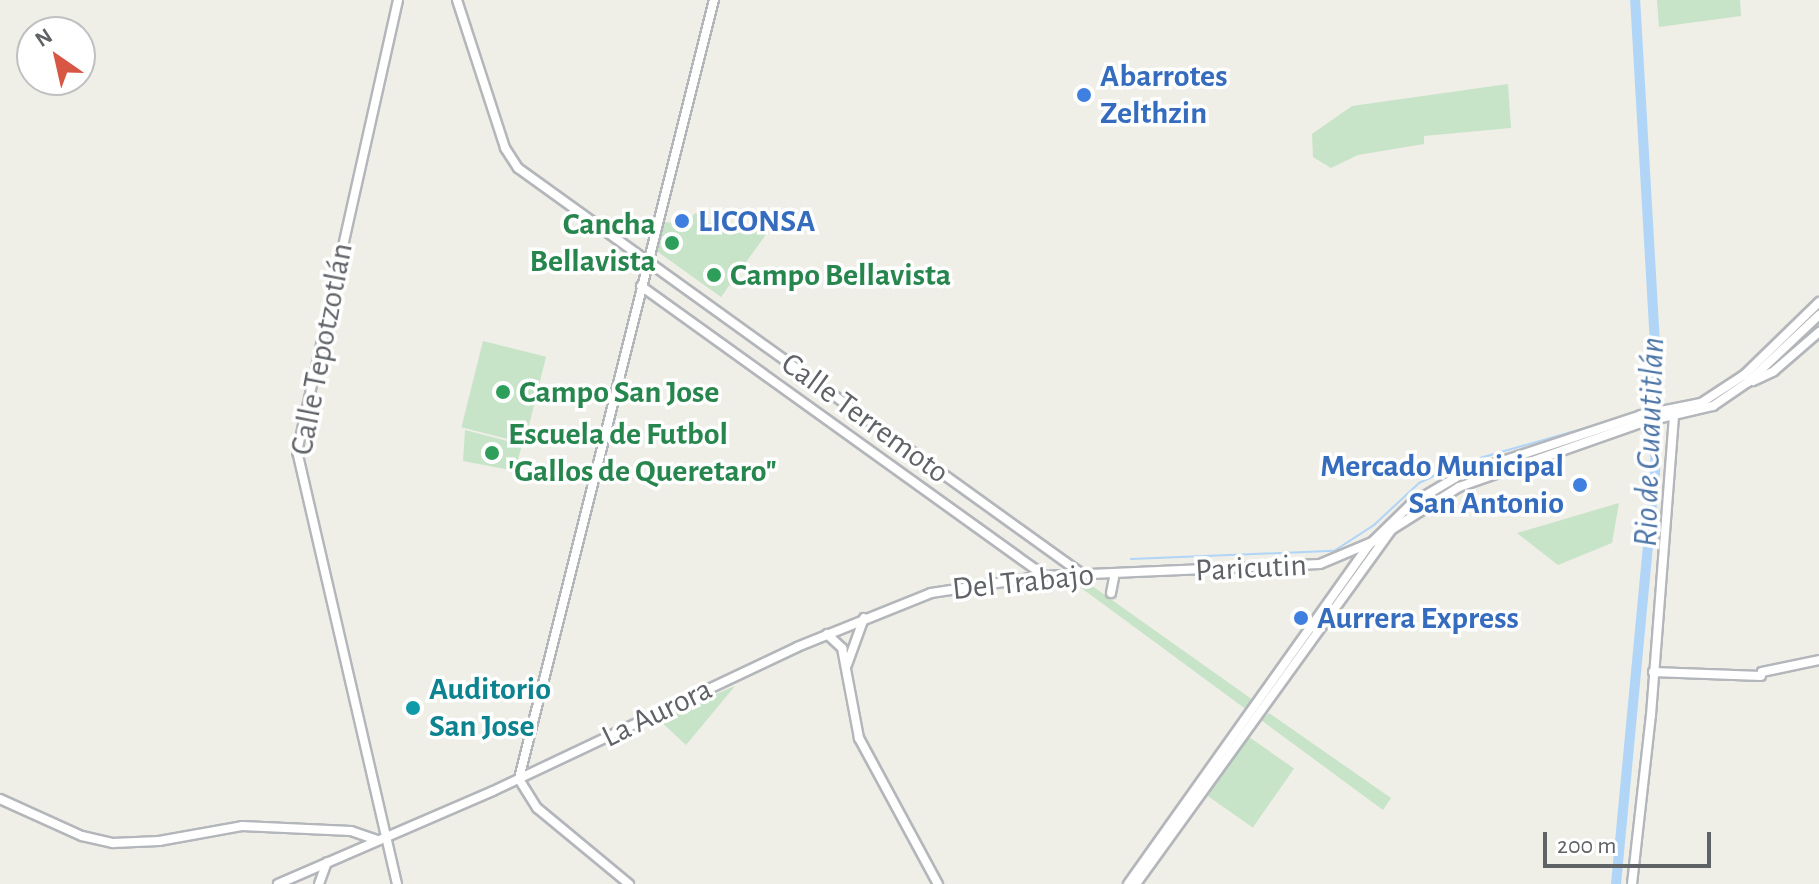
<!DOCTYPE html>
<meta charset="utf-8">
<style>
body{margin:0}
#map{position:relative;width:1819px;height:884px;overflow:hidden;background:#efeee7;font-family:"Alegreya Sans",sans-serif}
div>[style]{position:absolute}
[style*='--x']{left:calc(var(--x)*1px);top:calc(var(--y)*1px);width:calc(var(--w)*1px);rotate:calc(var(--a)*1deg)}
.green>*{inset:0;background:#c7e4c8;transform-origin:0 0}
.stream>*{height:2px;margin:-1px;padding:0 1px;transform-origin:1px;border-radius:1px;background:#b0d5f7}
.river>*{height:10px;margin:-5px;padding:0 5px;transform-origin:5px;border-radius:5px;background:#b0d5f7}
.roads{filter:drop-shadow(2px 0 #b3b6ba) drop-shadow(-2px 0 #b3b6ba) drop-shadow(0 2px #b3b6ba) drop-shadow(0 -2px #b3b6ba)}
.secondary>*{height:8px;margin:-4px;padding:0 4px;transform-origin:4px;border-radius:4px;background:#fff}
.dots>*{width:22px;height:22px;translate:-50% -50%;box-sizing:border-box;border:4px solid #fff;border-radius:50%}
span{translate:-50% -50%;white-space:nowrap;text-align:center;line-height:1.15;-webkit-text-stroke:7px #fff;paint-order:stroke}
.shop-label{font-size:32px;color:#366cbe;font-weight:700}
.left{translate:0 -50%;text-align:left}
.right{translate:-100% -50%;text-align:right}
.leisure-label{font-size:32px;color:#27864d;font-weight:700}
.street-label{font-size:32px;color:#5f6266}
.culture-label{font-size:32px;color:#0d838f;font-weight:700}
.water-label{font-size:34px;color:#4d76a8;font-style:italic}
.north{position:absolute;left:16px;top:16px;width:80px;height:80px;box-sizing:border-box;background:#fff;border:2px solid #bfc0c2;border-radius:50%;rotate:326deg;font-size:22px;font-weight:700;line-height:32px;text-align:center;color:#5f6266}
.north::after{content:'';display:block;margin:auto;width:28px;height:36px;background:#d85644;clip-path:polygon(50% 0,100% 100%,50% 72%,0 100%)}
.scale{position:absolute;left:1543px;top:832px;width:168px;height:36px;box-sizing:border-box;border:4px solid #5f6266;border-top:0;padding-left:10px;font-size:24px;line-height:28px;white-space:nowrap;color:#5f6266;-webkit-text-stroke:6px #fff;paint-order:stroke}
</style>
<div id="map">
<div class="green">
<div style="clip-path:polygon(1657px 0,1740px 0,1741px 16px,1659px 27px)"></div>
<div style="clip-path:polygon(1508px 84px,1511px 128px,1424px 136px,1424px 144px,1358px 155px,1331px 168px,1313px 157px,1312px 134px,1352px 106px)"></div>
<div style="clip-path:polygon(695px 213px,702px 215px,698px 223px,772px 226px,721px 297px,658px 252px,658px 222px,688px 223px)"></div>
<div style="left:483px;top:341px;width:65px;height:89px;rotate:14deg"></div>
<div style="clip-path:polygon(465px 430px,522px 445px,515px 471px,463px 461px)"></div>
<div style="clip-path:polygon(1619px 503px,1612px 543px,1558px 565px,1517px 533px)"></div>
<div style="clip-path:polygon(1088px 583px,1253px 700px,1247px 710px,1080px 587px)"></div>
<div style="clip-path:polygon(735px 686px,686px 745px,658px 719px)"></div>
<div style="clip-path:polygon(1269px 713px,1391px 798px,1383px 810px,1261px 720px)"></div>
<div style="left:1249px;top:737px;width:55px;height:72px;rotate:35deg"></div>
</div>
<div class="stream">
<div style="--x:1648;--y:409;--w:8;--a:-14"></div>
<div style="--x:1131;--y:559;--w:203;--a:-2.3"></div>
<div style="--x:1334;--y:551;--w:48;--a:-33"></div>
<div style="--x:1374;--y:525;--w:62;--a:-43"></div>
<div style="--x:1419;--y:483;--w:44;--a:-25.4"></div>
<div style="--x:1459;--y:464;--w:157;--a:-15.9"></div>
</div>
<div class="river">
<div style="--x:1616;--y:884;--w:412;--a:-84.6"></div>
<div style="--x:1655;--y:474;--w:95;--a:-88.8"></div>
<div style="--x:1657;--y:379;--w:380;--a:-93.3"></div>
</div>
<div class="roads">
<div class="secondary">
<div style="--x:457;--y:0;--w:156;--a:72"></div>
<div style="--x:505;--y:148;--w:24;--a:57"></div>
<div style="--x:518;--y:168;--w:695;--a:35.75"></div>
<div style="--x:641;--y:286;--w:495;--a:35.7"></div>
<div style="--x:1753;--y:381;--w:23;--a:-25"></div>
<div style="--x:1774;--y:371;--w:60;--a:-40.9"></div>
<div style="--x:1111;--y:593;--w:20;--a:-79"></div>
<div style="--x:827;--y:634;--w:21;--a:43"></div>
<div style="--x:842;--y:648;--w:92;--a:79.3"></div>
<div style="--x:859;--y:738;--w:166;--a:61.6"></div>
<div style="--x:847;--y:665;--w:50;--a:-70.1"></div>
<div style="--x:1653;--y:672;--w:108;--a:2.1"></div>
<div style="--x:1762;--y:672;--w:58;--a:-11.9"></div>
<div style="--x:0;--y:799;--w:90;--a:24.3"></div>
<div style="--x:82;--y:836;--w:32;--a:13"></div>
<div style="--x:113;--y:843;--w:46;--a:-2.5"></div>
<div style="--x:159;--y:841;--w:84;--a:-10.2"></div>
<div style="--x:242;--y:826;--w:109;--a:2.6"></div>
<div style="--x:351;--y:831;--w:28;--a:19"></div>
<div style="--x:278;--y:884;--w:234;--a:-23.4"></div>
<div style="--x:493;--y:791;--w:336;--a:-25.3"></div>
<div style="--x:797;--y:647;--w:144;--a:-21.9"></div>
<div style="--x:931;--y:593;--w:114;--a:-8.6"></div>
<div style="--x:1044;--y:576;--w:276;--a:-2.5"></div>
<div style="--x:1320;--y:564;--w:67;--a:-22.8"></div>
<div style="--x:319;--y:884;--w:23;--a:-70"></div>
<div style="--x:397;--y:884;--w:443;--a:-103"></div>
<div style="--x:297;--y:452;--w:463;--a:-77.4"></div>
<div style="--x:629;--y:884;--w:119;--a:-140.4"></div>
<div style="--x:537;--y:808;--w:34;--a:-122"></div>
<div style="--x:519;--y:779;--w:803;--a:-75.95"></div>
<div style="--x:1128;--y:884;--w:416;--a:-54.6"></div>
<div style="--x:1369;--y:545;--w:59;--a:-44.3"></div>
<div style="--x:1411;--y:504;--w:57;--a:-30.6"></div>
<div style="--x:1460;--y:475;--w:191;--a:-18.3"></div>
<div style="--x:1641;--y:415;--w:61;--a:-11.3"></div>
<div style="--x:1701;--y:403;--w:51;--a:-33.1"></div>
<div style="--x:1744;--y:375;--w:105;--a:-44.2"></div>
<div style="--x:1136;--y:884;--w:436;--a:-54.2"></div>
<div style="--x:1391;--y:530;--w:80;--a:-32.3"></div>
<div style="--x:1459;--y:487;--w:196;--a:-19.4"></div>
<div style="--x:1644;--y:422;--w:71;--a:-13.1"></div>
<div style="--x:1713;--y:406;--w:42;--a:-34.4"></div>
<div style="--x:1748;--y:382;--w:98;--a:-43.3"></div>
<div style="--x:1632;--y:884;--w:170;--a:-83.6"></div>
<div style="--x:1651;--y:715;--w:298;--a:-85.6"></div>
</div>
</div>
<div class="dots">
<div style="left:1084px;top:95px;background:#3f7fe0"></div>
<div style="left:682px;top:221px;background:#3f7fe0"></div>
<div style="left:672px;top:243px;background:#2e9e5b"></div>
<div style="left:714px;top:275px;background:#2e9e5b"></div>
<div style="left:503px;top:392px;background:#2e9e5b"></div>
<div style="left:492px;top:453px;background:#2e9e5b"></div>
<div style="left:1580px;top:485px;background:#3f7fe0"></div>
<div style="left:1301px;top:618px;background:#3f7fe0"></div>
<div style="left:413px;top:708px;background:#0f9aa8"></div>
</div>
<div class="shop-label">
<span class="left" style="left:1100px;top:95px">Abarrotes<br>Zelthzin</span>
<span class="left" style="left:698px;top:221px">LICONSA</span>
<span class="right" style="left:1564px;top:485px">Mercado Municipal<br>San Antonio</span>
<span class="left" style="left:1317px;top:618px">Aurrera Express</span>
</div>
<div class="leisure-label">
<span class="right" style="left:656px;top:243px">Cancha<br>Bellavista</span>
<span class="left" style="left:730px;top:275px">Campo Bellavista</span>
<span class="left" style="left:519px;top:392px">Campo San Jose</span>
<span class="left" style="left:508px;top:453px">Escuela de Futbol<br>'Gallos de Queretaro"</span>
</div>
<div class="street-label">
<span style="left:322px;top:349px;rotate:-79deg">Calle Tepotzotlán</span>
<span style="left:865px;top:418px;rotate:36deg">Calle Terremoto</span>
<span style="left:1251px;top:568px;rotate:-3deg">Paricutin</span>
<span style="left:1023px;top:582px;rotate:-6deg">Del Trabajo</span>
<span style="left:657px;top:713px;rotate:-26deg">La Aurora</span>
</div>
<div class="culture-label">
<span class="left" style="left:429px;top:708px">Auditorio<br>San Jose</span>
</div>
<div class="water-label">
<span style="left:1650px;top:442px;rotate:-88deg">Rio de Cuautitlán</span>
</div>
<div class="north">N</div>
<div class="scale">200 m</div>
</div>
